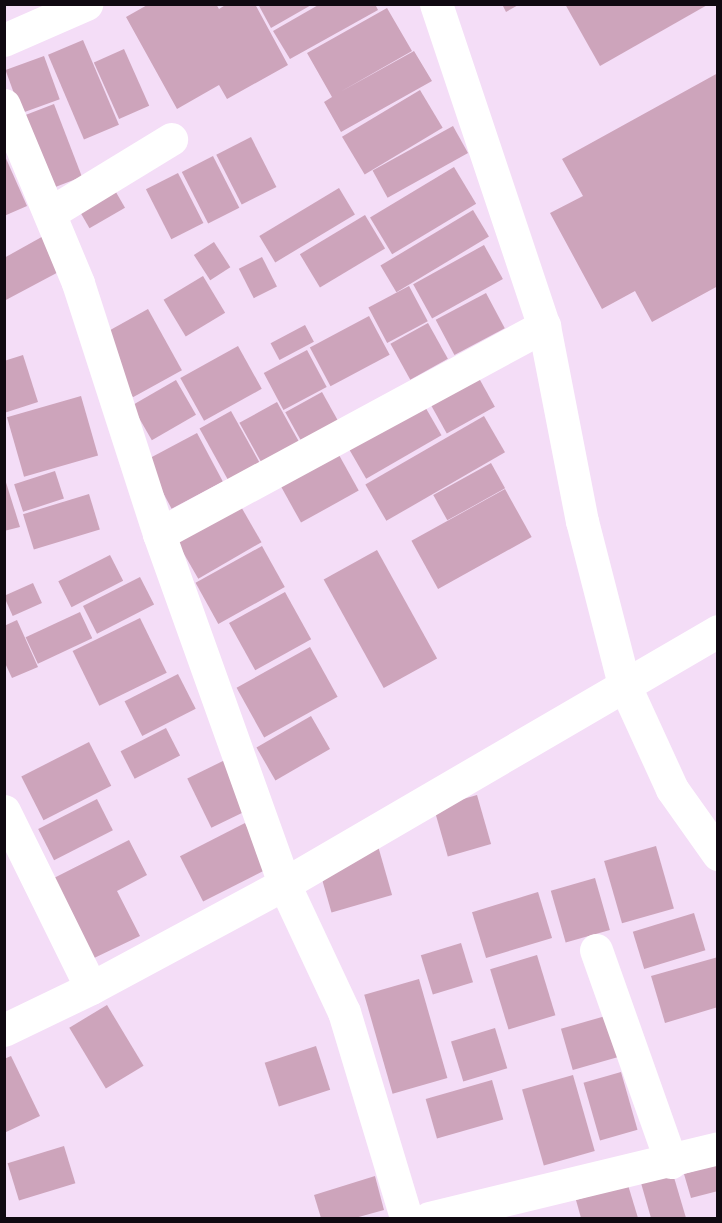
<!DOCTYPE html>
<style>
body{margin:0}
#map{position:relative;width:722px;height:1223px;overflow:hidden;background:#f4ddf7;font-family:"PT Sans",sans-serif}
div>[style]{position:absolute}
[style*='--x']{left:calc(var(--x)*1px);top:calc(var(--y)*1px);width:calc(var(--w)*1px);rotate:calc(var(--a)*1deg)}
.building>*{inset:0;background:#cda4bb;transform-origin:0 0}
.minor>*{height:33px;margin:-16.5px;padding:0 16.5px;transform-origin:16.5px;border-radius:16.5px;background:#fff}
span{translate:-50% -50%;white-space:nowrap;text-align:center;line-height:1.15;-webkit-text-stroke:5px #fff;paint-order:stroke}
.frame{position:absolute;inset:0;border:6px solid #100911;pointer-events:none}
</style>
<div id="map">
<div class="building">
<div style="clip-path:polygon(149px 4px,216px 4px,219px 9px,227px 4px,255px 4px,288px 65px,227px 99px,219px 85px,177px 109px,126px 17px)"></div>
<div style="clip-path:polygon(258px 4px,313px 4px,271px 28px)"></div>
<div style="clip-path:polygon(320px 4px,375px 4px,378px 10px,290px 59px,273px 31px)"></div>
<div style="clip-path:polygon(502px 4px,520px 4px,506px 12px)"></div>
<div style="clip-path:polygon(565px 4px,709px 4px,600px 66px)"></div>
<div style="clip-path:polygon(387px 8px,412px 51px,340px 92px,414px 51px,432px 81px,341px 132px,324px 102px,332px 97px,307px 53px)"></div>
<div style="left:83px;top:40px;width:92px;height:38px;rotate:67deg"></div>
<div style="left:124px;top:49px;width:62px;height:33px;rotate:66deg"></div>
<div style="left:44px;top:56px;width:46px;height:41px;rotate:70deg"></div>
<div style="clip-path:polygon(718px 73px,718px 286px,652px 322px,635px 291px,602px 309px,550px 213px,583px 196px,562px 159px)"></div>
<div style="left:420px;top:90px;width:44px;height:91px;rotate:59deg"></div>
<div style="left:54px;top:104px;width:78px;height:34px;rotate:69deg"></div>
<div style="left:453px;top:126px;width:31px;height:92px;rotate:61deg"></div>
<div style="left:251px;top:137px;width:56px;height:39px;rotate:63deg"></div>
<div style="clip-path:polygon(4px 154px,27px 206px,4px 216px)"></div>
<div style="left:213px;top:156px;width:58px;height:35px;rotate:63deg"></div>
<div style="left:454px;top:167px;width:43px;height:98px;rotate:59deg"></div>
<div style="left:178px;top:173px;width:56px;height:36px;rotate:63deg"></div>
<div style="left:113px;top:187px;width:24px;height:41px;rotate:60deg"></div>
<div style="left:339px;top:188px;width:31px;height:93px;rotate:59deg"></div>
<div style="left:473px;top:210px;width:31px;height:108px;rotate:59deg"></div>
<div style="left:365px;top:215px;width:39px;height:76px;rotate:59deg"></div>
<div style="clip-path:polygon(47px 234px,66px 268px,4px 301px,4px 258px)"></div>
<div style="left:214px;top:242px;width:30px;height:24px;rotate:57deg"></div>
<div style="left:484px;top:245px;width:39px;height:81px;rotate:61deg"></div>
<div style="left:262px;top:257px;width:33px;height:26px;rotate:63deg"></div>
<div style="left:203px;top:276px;width:43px;height:46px;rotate:59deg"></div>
<div style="left:409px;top:286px;width:40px;height:46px;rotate:62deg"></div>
<div style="left:486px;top:293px;width:40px;height:57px;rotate:62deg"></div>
<div style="left:148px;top:309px;width:70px;height:56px;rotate:61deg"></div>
<div style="left:369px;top:316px;width:44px;height:67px;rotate:62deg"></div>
<div style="left:428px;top:323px;width:41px;height:43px;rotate:61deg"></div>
<div style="left:305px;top:325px;width:19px;height:39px;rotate:62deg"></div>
<div style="left:238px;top:346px;width:49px;height:66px;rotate:61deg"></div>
<div style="left:307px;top:350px;width:42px;height:49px;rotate:62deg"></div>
<div style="clip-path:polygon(23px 355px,38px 402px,4px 413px,4px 361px)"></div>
<div style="left:475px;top:371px;width:41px;height:55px;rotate:61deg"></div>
<div style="left:176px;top:380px;width:40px;height:51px;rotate:60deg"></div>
<div style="left:322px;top:392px;width:39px;height:42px;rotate:61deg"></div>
<div style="left:81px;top:396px;width:62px;height:77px;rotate:74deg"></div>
<div style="left:420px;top:398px;width:43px;height:87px;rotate:60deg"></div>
<div style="left:277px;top:402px;width:48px;height:43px;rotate:61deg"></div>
<div style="left:231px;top:411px;width:66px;height:36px;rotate:61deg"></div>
<div style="left:484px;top:416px;width:42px;height:137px;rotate:60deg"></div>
<div style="left:197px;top:433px;width:55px;height:58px;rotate:62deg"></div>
<div style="left:334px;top:446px;width:51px;height:66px;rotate:61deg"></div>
<div style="left:491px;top:463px;width:29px;height:66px;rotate:61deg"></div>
<div style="left:55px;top:471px;width:29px;height:43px;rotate:72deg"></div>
<div style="clip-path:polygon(4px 476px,20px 527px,4px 531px)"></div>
<div style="left:505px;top:489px;width:55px;height:107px;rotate:61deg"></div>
<div style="left:89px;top:494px;width:37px;height:69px;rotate:73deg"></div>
<div style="left:236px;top:498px;width:51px;height:73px;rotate:60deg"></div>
<div style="left:262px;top:546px;width:47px;height:76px;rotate:61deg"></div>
<div style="left:377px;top:550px;width:124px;height:61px;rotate:61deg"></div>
<div style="left:110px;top:555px;width:29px;height:58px;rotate:63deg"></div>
<div style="left:140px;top:577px;width:31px;height:64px;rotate:63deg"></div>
<div style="left:33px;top:583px;width:22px;height:32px;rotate:66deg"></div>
<div style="left:285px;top:592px;width:54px;height:64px;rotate:61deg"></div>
<div style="left:80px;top:612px;width:29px;height:60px;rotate:65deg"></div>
<div style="left:140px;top:618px;width:61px;height:75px;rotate:64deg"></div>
<div style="clip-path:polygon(17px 620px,38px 667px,12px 678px,4px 661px,4px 626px)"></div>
<div style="left:310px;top:647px;width:57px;height:84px;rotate:61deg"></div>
<div style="left:178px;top:674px;width:39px;height:60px;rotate:63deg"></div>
<div style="left:311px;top:716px;width:38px;height:63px;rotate:60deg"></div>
<div style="left:166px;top:728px;width:31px;height:51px;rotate:63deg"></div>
<div style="left:89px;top:742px;width:49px;height:76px;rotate:63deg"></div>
<div style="left:225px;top:760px;width:55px;height:42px;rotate:64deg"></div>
<div style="left:477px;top:795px;width:51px;height:45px;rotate:74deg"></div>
<div style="left:97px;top:799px;width:35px;height:66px;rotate:63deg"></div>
<div style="left:245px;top:823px;width:51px;height:73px;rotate:63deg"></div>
<div style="clip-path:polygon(129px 840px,147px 875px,117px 891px,140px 936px,90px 960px,50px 880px)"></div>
<div style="left:378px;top:846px;width:51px;height:63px;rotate:74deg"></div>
<div style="left:656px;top:846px;width:65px;height:54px;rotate:74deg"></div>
<div style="left:595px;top:878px;width:54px;height:46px;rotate:74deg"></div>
<div style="left:538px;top:892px;width:48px;height:69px;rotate:73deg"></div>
<div style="left:694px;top:913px;width:39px;height:64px;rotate:73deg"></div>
<div style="left:461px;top:943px;width:41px;height:42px;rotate:73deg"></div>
<div style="left:537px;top:955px;width:63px;height:49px;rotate:73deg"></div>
<div style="clip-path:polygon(718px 957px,718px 1007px,665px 1023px,651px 976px)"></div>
<div style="left:419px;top:979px;width:103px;height:57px;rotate:74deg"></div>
<div style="left:107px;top:1005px;width:71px;height:44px;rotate:59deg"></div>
<div style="left:609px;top:1015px;width:43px;height:50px;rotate:74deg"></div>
<div style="left:495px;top:1028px;width:42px;height:46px;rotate:73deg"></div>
<div style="left:316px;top:1046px;width:46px;height:54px;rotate:72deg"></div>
<div style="clip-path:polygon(11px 1056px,40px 1116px,4px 1133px,4px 1059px)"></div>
<div style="left:621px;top:1072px;width:60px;height:39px;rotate:74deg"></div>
<div style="left:573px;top:1075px;width:79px;height:53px;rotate:74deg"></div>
<div style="left:492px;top:1080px;width:41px;height:69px;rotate:74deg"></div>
<div style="left:64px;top:1146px;width:39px;height:59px;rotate:73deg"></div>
<div style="clip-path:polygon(718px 1164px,718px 1191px,691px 1198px,684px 1174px)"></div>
<div style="clip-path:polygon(673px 1174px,686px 1218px,651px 1218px,641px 1183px)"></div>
<div style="clip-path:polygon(375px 1176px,384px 1210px,355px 1218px,321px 1218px,314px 1195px)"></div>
<div style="clip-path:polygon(628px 1185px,638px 1218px,581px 1218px,576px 1200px)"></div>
</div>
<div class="minor">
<div style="--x:436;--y:4;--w:340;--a:71.5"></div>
<div style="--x:544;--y:326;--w:199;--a:79"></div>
<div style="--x:582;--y:521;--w:168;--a:75.6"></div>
<div style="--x:624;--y:684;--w:115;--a:65.4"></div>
<div style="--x:672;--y:789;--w:80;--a:54.7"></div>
<div style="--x:4;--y:40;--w:90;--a:-23.7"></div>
<div style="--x:4;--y:105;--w:193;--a:67.4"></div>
<div style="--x:78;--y:283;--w:264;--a:72.1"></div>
<div style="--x:159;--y:534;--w:372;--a:70.3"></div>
<div style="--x:284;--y:884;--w:141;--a:64.9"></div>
<div style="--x:344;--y:1012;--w:215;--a:73.2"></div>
<div style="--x:50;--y:213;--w:142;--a:-31.4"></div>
<div style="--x:159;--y:534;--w:438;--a:-28.4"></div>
<div style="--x:4;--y:811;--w:197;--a:63.8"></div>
<div style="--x:596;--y:950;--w:225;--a:70.5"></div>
<div style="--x:4;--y:1030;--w:97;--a:-25.8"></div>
<div style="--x:91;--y:988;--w:219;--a:-28.3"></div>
<div style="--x:284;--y:884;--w:502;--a:-30.24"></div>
<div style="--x:429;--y:1218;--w:297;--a:-13.6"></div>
</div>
<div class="frame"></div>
</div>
